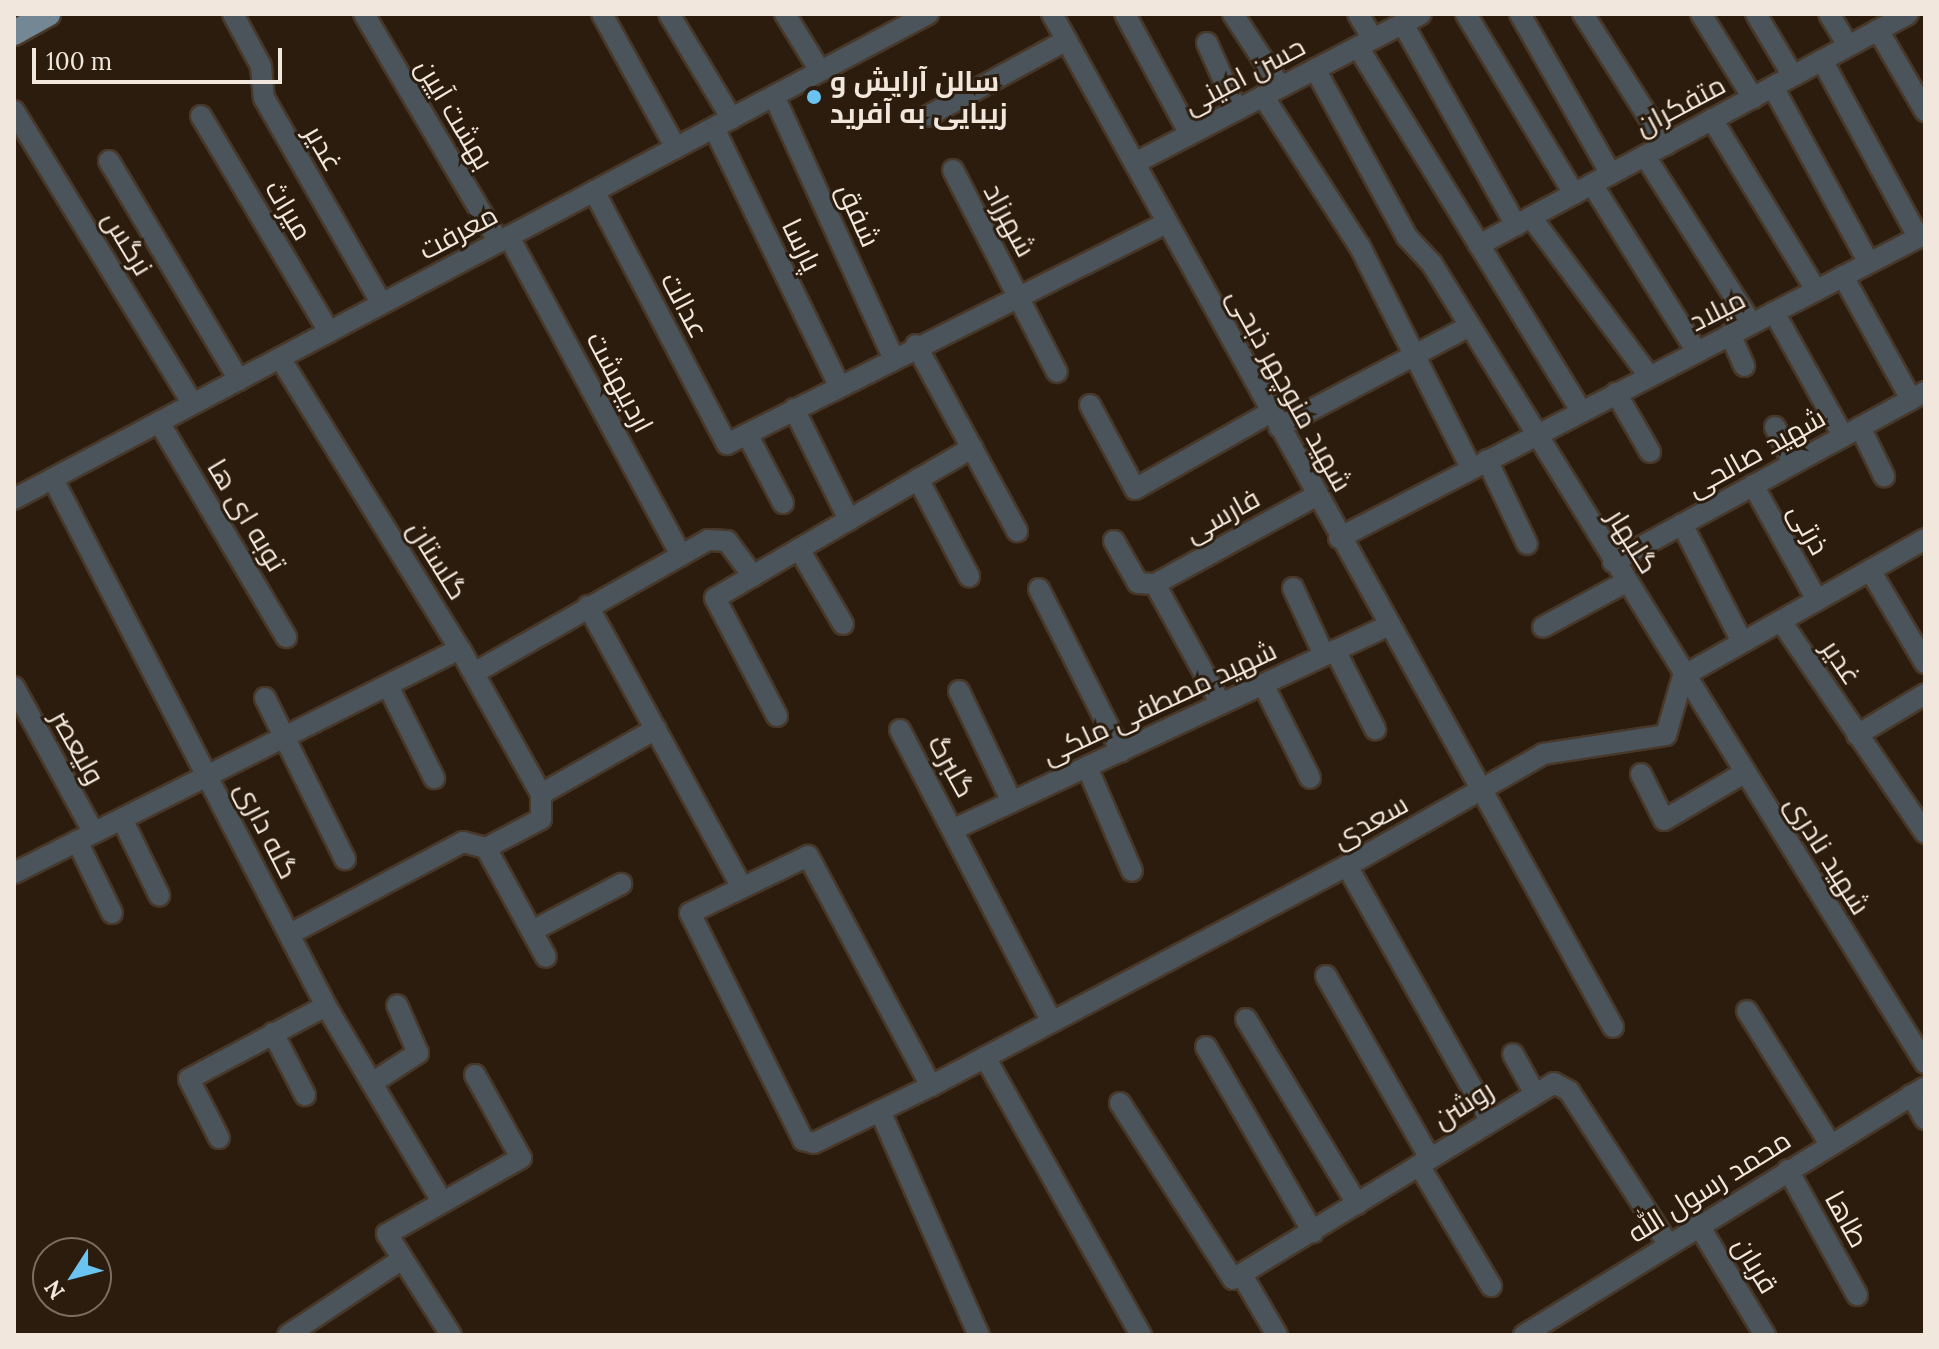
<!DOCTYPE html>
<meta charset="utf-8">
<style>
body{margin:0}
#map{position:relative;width:1939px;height:1349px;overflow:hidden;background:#2b1c0d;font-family:Lora,Cairo,serif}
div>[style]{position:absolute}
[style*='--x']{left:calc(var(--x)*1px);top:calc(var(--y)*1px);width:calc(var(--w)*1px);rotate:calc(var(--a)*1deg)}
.roads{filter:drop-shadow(2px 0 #47382a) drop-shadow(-2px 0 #47382a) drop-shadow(0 2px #47382a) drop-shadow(0 -2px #47382a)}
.minor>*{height:20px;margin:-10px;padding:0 10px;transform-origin:10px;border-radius:10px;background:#4a545a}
.major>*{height:24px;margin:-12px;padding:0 12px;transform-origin:12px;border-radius:12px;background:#738894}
.dots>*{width:22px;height:22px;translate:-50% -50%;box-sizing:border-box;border:4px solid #2b1c0d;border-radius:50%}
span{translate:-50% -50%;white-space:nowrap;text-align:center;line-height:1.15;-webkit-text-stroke:6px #2b1c0d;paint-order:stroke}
.street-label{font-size:28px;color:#f2e7dd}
.poi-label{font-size:28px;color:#f2e7dd;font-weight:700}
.left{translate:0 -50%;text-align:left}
.frame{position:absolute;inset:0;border:16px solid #f2e7dd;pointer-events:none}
.north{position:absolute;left:32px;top:1237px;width:80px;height:80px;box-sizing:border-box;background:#2b1c0d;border:2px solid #7b6d60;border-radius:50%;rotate:234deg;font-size:22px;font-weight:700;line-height:32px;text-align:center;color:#f2e7dd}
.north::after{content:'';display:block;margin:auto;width:28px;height:36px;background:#6ac3f1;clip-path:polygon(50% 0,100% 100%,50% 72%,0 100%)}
.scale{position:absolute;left:32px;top:48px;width:250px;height:36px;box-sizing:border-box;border:4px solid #f2e7dd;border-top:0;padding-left:10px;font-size:24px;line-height:28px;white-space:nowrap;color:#f2e7dd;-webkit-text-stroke:6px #2b1c0d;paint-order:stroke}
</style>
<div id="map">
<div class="roads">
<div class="minor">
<div style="--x:233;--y:14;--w:59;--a:61.7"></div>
<div style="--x:261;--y:66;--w:32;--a:85"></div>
<div style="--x:264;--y:98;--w:237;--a:60.2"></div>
<div style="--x:364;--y:14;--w:265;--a:59.4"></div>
<div style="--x:602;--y:14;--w:153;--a:61.1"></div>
<div style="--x:669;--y:14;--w:122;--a:59"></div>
<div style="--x:785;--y:14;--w:67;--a:58.4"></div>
<div style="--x:1052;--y:14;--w:1158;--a:61.02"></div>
<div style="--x:1125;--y:14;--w:136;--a:61.6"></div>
<div style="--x:1233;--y:14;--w:87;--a:56.7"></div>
<div style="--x:1358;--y:14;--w:29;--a:59"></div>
<div style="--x:1466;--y:14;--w:210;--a:59"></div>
<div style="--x:1520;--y:14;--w:184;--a:60.4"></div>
<div style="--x:1583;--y:14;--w:155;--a:57.6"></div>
<div style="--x:1701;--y:14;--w:99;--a:58.2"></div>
<div style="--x:1756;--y:14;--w:72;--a:59.2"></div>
<div style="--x:1829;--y:14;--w:37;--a:59"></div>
<div style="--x:1403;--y:24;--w:231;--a:60.7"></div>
<div style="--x:1878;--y:30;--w:94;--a:59.9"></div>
<div style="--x:1207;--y:43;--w:73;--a:65.9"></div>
<div style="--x:1358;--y:47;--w:427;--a:58.5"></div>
<div style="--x:1822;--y:60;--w:201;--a:61.5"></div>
<div style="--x:1315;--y:69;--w:192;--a:61.3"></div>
<div style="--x:1407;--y:237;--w:37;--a:47"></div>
<div style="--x:1432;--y:264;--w:939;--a:58.32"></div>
<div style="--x:1773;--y:87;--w:200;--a:61.4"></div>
<div style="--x:774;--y:96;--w:287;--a:65.5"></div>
<div style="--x:1263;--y:96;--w:179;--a:57.3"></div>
<div style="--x:1360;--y:247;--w:247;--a:63.3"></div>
<div style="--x:14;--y:111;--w:343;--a:58.6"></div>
<div style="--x:201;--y:116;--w:251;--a:59.3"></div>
<div style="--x:928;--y:116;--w:158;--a:-28.7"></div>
<div style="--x:1712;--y:119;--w:200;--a:58.7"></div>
<div style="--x:714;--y:128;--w:287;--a:64.1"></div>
<div style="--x:1645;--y:156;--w:198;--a:57.6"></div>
<div style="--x:109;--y:161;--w:255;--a:59.3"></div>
<div style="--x:1135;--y:163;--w:322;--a:-27.5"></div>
<div style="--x:953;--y:170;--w:227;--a:62.8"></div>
<div style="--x:1592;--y:184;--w:198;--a:58"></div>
<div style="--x:594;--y:191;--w:286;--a:62.3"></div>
<div style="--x:727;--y:444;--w:492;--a:-26.7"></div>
<div style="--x:1531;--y:217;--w:198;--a:53.4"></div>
<div style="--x:509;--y:237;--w:362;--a:61.6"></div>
<div style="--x:1479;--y:245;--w:487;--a:-28.3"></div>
<div style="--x:1843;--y:276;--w:141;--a:61.1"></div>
<div style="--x:1774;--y:312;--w:142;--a:60.9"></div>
<div style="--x:1730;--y:334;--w:35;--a:66"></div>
<div style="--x:916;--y:345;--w:212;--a:61.5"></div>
<div style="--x:280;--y:358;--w:342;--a:58.3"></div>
<div style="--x:460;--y:649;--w:166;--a:60.8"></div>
<div style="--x:1616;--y:393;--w:68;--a:60"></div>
<div style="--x:1090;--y:405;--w:95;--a:61.8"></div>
<div style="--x:1135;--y:489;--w:156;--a:-29.5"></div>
<div style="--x:794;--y:409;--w:124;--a:63.6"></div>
<div style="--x:159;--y:422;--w:250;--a:59.4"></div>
<div style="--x:1279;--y:427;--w:216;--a:-27.9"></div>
<div style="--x:1775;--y:427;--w:40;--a:63.4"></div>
<div style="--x:1860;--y:427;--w:55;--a:63.9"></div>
<div style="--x:747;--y:434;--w:78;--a:62.4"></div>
<div style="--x:1487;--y:460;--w:93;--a:64.5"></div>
<div style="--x:53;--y:479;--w:594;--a:62.61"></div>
<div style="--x:326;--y:1006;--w:227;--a:59.3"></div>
<div style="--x:918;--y:479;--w:110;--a:62.3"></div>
<div style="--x:1753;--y:485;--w:132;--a:60.9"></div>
<div style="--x:14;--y:499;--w:1035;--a:-27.95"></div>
<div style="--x:1682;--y:524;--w:132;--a:63"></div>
<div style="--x:1339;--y:538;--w:660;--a:-27.42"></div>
<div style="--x:1114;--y:541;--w:48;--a:60.3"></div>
<div style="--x:1138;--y:583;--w:17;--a:3"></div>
<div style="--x:1155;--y:584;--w:137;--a:61.2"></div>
<div style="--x:799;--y:549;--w:87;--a:59.6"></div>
<div style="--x:1613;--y:562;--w:355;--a:-28.6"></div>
<div style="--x:1870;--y:570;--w:108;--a:59.4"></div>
<div style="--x:1155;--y:584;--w:183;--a:-28.7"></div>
<div style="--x:1293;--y:588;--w:74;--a:65.2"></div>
<div style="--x:1039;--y:589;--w:182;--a:63.2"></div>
<div style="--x:588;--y:606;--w:317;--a:61.3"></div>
<div style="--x:1781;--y:621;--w:256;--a:55.8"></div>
<div style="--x:1543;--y:627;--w:94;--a:-28.5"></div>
<div style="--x:1335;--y:650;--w:89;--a:63.1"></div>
<div style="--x:474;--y:673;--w:269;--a:-29.6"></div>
<div style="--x:708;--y:540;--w:19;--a:3"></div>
<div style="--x:727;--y:541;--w:44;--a:53.4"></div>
<div style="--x:1263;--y:684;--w:105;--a:63.4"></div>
<div style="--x:14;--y:687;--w:166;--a:61.3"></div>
<div style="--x:389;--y:688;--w:101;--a:63.4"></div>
<div style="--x:959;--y:691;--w:123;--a:64.5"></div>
<div style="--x:265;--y:698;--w:180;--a:63.6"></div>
<div style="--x:777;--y:716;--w:133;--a:-117.7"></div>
<div style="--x:715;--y:598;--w:298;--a:-30.3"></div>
<div style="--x:900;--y:730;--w:329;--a:62.5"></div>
<div style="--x:1857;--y:735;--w:79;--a:-31.1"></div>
<div style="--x:1087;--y:767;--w:113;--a:66.6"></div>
<div style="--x:1641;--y:774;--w:51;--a:63.4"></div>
<div style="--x:1664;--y:820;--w:93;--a:-30.4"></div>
<div style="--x:541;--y:794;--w:132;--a:-29.5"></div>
<div style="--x:122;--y:819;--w:85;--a:64"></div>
<div style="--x:954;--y:829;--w:478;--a:-25.1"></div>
<div style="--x:77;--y:841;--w:80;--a:64.1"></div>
<div style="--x:486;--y:848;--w:124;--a:61.2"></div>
<div style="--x:1347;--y:866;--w:291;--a:60.6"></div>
<div style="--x:14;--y:873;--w:499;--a:-26.7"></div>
<div style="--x:532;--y:931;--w:101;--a:-27.8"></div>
<div style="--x:290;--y:934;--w:196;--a:-28"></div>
<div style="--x:463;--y:842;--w:24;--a:15"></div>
<div style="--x:486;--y:848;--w:62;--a:-27.8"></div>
<div style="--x:541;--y:819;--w:25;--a:-90"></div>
<div style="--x:1326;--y:976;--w:210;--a:60.3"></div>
<div style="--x:1747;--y:1011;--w:157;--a:58"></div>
<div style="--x:1246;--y:1019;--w:216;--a:59"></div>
<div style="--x:273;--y:1033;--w:70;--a:62.7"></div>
<div style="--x:1206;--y:1047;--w:214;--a:60"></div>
<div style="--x:1513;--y:1054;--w:43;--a:61.1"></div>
<div style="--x:985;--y:1057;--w:319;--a:60.7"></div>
<div style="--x:372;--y:1083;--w:55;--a:-33.1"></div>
<div style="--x:418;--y:1053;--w:52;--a:-113.6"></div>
<div style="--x:931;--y:1086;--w:261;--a:-118.1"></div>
<div style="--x:808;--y:856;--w:131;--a:154.2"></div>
<div style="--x:690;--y:913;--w:254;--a:63.5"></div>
<div style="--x:803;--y:1140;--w:11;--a:15"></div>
<div style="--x:814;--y:1143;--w:130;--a:-26"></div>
<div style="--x:931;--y:1086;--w:471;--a:-27.9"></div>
<div style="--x:1347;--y:866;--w:226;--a:-29.7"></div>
<div style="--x:1543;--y:754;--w:124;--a:-8.8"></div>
<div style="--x:1666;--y:735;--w:61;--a:-73.9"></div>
<div style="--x:1683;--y:676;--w:278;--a:-29.5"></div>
<div style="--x:1911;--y:1095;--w:28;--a:60"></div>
<div style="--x:1120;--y:1103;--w:209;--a:57.3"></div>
<div style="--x:1233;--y:1279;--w:376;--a:-31.4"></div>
<div style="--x:1554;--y:1083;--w:17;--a:28"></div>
<div style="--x:1569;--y:1091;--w:182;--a:57.1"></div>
<div style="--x:880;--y:1111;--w:245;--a:66.2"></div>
<div style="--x:219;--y:1138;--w:66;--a:-117"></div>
<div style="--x:189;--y:1079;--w:155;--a:-28.1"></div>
<div style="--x:1419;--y:1165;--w:141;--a:59.2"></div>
<div style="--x:1788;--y:1170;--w:143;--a:61.1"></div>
<div style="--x:1698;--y:1224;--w:130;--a:58.9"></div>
<div style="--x:1243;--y:1277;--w:67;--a:59.6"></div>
<div style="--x:288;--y:1335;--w:136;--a:-33.6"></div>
<div style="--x:451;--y:1335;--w:120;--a:-122.4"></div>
<div style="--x:387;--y:1234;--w:154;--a:-29.6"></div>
<div style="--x:521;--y:1158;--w:95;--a:-119"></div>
<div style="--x:1524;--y:1335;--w:471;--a:-31.7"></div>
</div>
<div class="major">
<div style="--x:14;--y:33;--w:39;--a:-29"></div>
</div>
</div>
<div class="dots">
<div style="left:814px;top:97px;background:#6ac3f1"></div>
</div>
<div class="street-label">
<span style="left:1244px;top:75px;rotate:-28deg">حسن امینی</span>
<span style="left:1680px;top:105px;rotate:-28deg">متفکران</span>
<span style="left:455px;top:114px;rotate:59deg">بهشت آیین</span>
<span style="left:324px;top:148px;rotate:60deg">غدیر</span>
<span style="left:289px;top:210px;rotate:59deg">میراث</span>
<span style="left:859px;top:215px;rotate:66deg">شفق</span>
<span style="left:1010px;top:220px;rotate:62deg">شهرزاد</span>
<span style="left:458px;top:232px;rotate:-28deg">معرفت</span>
<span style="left:128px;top:243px;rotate:59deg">نرگس</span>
<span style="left:802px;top:245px;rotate:64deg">پارسا</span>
<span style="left:685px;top:305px;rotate:62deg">عدالت</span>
<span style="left:1717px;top:310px;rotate:-27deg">میلاد</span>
<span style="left:620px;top:382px;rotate:62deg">اردیبهشت</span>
<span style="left:1290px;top:390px;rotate:61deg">شهید منوچهر ذبحی</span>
<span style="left:1756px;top:452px;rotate:-29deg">شهید صالحی</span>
<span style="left:247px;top:515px;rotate:59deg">توبه ای ها</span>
<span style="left:1222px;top:515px;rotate:-29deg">فارسی</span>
<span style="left:1809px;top:529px;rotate:61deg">ذرتی</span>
<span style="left:1633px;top:541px;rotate:58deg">گلبهار</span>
<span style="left:438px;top:560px;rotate:58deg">گلستان</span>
<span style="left:1842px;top:662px;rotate:56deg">غدیر</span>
<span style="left:1159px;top:702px;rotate:-25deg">شهید مصطفی ملکی</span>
<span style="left:78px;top:747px;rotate:61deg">ولیعصر</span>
<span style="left:952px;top:766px;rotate:61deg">گلبرگ</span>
<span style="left:1370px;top:821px;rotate:-29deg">سعدی</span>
<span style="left:267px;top:830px;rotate:63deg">گله داری</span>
<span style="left:1828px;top:855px;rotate:58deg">شهید نادری</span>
<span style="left:1463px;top:1104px;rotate:-32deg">روشن</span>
<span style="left:1709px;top:1186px;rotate:-32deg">محمد رسول الله</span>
<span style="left:1847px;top:1219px;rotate:61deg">طاها</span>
<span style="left:1756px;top:1265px;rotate:59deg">قربان</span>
</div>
<div class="poi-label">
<span class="left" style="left:830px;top:97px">سالن آرایش و<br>زیبایی به آفرید</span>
</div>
<div class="frame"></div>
<div class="north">N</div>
<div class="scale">100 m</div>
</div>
